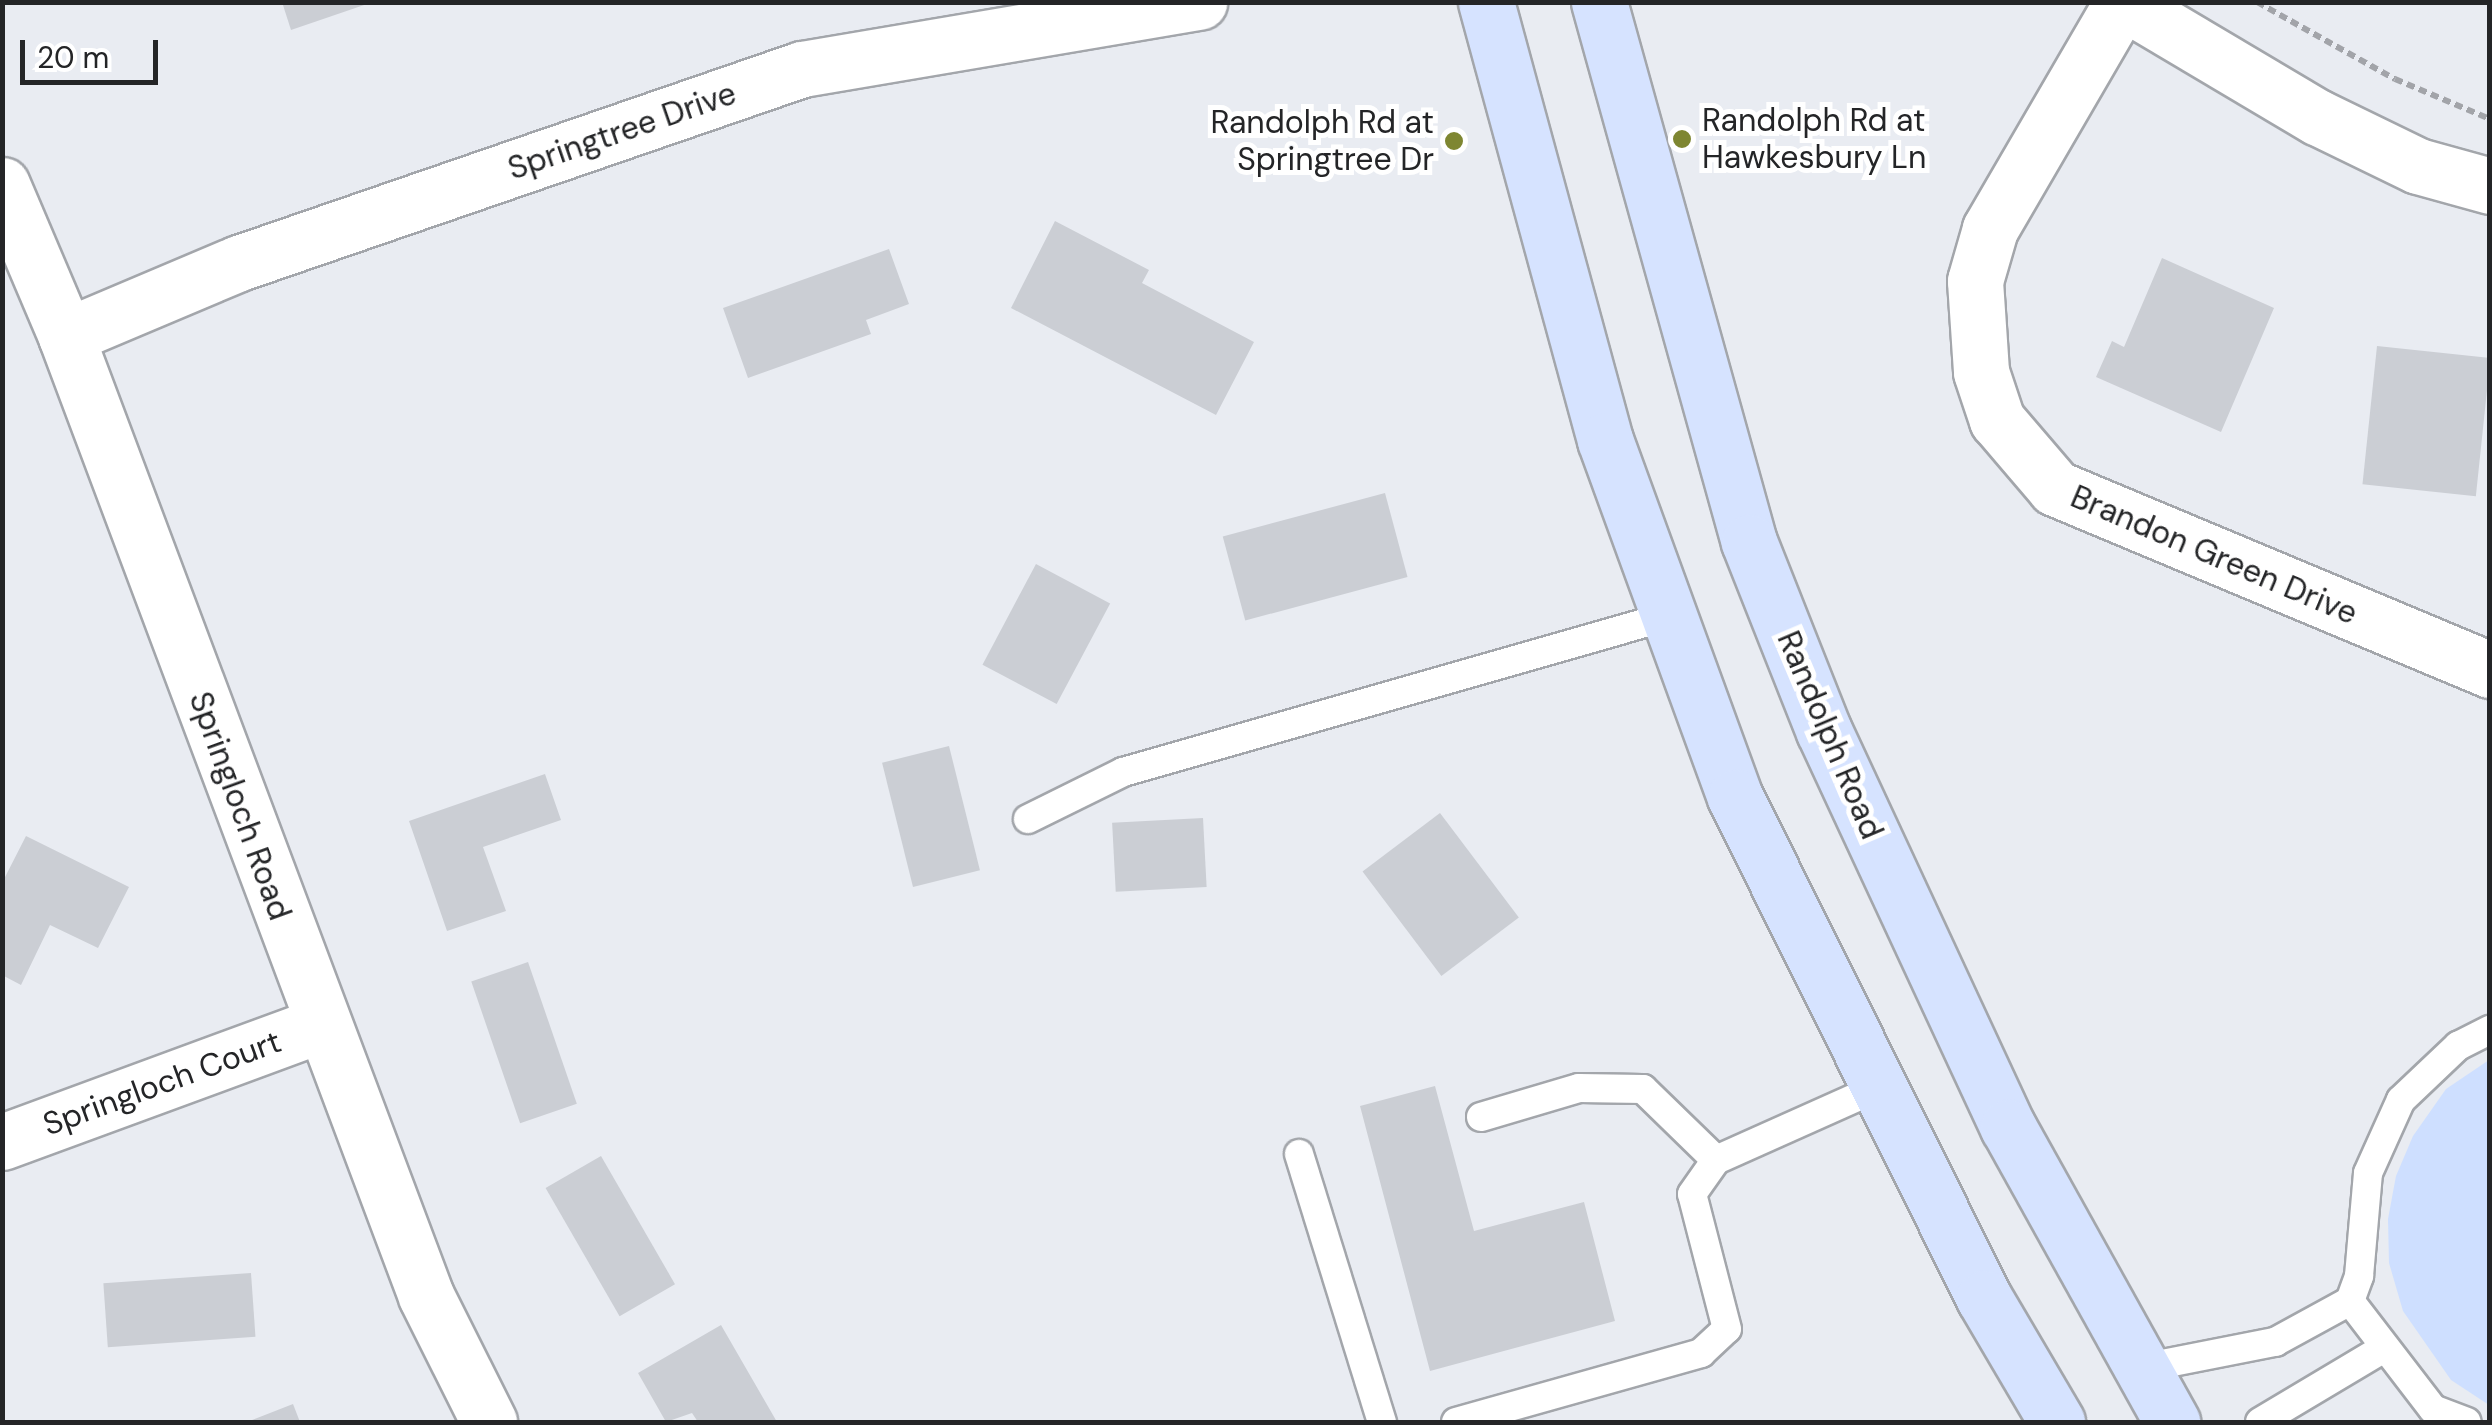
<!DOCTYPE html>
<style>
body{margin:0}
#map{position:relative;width:2492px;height:1425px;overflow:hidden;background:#e9ecf2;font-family:"DM Sans",sans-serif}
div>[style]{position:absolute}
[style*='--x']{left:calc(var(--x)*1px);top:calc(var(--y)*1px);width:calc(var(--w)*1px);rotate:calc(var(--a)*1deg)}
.green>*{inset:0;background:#cedfff}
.building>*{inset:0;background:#cbced4;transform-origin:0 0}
.path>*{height:6px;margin-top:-3px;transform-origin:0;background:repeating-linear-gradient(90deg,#a2a4a9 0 8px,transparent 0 13px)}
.roads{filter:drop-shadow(2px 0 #a3a6ab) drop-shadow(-2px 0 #a3a6ab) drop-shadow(0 2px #a3a6ab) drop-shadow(0 -2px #a3a6ab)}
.service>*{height:28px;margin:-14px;padding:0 14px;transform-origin:14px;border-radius:14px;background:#fff}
.minor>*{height:55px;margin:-27.5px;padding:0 27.5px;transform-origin:27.5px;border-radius:27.5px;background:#fff}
.primary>*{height:55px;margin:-27.5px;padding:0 27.5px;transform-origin:27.5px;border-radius:27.5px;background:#d6e3ff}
.dots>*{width:28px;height:28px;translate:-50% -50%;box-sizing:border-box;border:5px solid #fff;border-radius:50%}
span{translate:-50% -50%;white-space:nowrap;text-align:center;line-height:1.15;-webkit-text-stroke:10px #fff;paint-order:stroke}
.poi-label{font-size:32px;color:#242527}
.left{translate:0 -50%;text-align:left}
.right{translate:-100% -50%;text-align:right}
.street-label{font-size:32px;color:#242527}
.frame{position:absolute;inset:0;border:5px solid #242527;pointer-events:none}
.scale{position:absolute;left:20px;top:40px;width:138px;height:45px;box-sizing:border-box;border:5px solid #242527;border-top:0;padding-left:12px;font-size:30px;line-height:35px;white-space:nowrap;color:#242527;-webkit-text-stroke:8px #fff;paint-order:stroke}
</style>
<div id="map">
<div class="green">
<div style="clip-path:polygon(2489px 1060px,2489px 1405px,2451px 1380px,2403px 1311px,2389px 1263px,2388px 1219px,2396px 1176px,2413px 1136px,2446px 1089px)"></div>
</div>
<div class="building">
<div style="clip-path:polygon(282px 2px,370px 2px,370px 3px,291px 30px)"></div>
<div style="clip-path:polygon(1055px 221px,1149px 270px,1142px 283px,1254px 342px,1216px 415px,1011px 308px)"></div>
<div style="clip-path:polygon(889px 249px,909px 304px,866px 320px,871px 334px,748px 378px,723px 308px)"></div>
<div style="clip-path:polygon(2162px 258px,2274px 308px,2221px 432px,2096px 377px,2112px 341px,2124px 347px)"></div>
<div style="left:2377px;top:346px;width:114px;height:139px;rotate:6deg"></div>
<div style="left:1385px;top:493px;width:87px;height:168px;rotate:75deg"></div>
<div style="left:1036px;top:564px;width:84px;height:114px;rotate:28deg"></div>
<div style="left:949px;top:746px;width:128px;height:69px;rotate:76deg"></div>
<div style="clip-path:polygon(545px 774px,561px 820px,483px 847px,506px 911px,447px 931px,409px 821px)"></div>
<div style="left:1440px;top:813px;width:131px;height:97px;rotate:53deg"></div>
<div style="left:1203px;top:818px;width:69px;height:91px;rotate:87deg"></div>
<div style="clip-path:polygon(26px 836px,129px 887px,98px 948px,50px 925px,21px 985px,2px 975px,2px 883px)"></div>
<div style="left:528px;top:962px;width:150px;height:60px;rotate:71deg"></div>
<div style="clip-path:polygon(1435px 1086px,1474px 1231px,1584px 1202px,1615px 1321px,1430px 1371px,1360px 1106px)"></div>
<div style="left:601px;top:1156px;width:148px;height:64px;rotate:60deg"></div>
<div style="left:251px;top:1273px;width:64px;height:148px;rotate:86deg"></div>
<div style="clip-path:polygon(721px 1325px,777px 1422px,698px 1422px,692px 1413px,666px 1422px,638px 1373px)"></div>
<div style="clip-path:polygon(293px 1404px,300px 1422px,247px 1422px)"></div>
</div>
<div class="path">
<div style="--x:2257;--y:2;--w:158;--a:29.2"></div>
<div style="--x:2395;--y:79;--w:103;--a:22.8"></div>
</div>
<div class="roads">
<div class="service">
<div style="--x:1028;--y:819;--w:106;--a:-26.3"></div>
<div style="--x:1123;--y:772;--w:568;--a:-15.95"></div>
<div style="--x:1481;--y:1117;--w:102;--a:-16.5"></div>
<div style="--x:1579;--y:1088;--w:64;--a:0.9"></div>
<div style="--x:1643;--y:1089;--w:102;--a:44.2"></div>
<div style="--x:1299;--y:1154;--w:281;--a:72.8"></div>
<div style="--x:2350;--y:1301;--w:136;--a:52.5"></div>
<div style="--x:2433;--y:1409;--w:36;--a:21"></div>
<div style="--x:2142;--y:1368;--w:136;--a:-11.1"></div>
<div style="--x:2275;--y:1342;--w:85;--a:-28.7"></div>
<div style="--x:2350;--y:1301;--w:27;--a:-70"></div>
<div style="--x:2359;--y:1276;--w:103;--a:-85"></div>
<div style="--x:2368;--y:1173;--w:80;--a:-65.7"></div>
<div style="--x:2401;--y:1100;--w:79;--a:-43.5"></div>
<div style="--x:2458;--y:1046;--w:36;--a:-27"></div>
<div style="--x:1456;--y:1422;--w:255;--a:-15.7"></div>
<div style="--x:1701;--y:1353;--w:35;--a:-43"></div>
<div style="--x:1727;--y:1329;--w:139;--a:-104.5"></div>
<div style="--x:1692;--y:1194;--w:42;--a:-54.8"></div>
<div style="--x:1716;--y:1160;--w:179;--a:-24.1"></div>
<div style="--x:2260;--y:1422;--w:144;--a:-30.8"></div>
</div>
<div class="minor">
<div style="--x:2122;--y:2;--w:263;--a:120.2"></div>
<div style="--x:1990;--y:229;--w:54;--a:106.1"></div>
<div style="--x:1975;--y:281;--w:91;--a:86.2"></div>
<div style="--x:1981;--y:372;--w:51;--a:71.6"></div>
<div style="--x:1997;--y:420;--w:89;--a:49.5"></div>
<div style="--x:2055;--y:488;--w:472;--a:22.7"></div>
<div style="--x:2123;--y:2;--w:226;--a:30.7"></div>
<div style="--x:2317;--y:117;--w:112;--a:25.9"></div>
<div style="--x:2418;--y:166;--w:75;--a:15.5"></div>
<div style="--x:2;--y:185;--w:164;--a:67"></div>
<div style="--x:66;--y:336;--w:1025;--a:69.44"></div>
<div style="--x:426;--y:1296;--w:141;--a:63.4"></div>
<div style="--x:66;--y:336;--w:188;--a:-22.9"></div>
<div style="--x:239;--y:263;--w:595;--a:-19.01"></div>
<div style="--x:802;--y:69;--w:403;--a:-9.6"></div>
<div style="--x:2;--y:1142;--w:341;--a:-20.2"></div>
</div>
<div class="primary">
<div style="--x:1486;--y:2;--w:454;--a:74.8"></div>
<div style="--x:1605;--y:440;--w:380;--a:70"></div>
<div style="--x:1735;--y:797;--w:559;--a:63.57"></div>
<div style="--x:1984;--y:1298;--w:144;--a:59.5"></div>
<div style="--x:1599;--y:2;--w:560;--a:74.48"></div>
<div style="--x:1749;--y:542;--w:203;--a:68.4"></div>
<div style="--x:1824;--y:731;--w:437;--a:65.1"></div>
<div style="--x:2008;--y:1127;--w:338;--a:60.9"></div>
</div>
</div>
<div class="dots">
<div style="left:1682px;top:139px;background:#7e8631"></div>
<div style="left:1454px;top:141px;background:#7e8631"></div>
</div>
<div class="poi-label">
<span class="left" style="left:1702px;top:139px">Randolph Rd at<br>Hawkesbury Ln</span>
<span class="right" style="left:1434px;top:141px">Randolph Rd at<br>Springtree Dr</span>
</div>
<div class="street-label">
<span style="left:622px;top:131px;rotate:-19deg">Springtree Drive</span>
<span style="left:2214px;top:555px;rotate:23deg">Brandon Green Drive</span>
<span style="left:1830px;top:735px;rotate:67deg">Randolph Road</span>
<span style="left:240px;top:806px;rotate:70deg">Springloch Road</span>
<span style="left:162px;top:1083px;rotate:-20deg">Springloch Court</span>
</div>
<div class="frame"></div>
<div class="scale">20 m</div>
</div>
